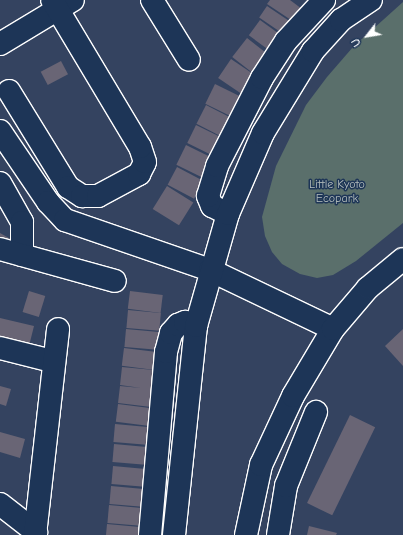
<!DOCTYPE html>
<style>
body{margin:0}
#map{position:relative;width:403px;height:535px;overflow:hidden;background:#344360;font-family:"Comic Neue",sans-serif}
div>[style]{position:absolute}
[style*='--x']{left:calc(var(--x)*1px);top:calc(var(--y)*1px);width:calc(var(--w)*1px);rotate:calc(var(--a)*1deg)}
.green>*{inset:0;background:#5a6f6b}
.building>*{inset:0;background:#696575;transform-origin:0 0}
.roads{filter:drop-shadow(1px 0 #fff) drop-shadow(-1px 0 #fff) drop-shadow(0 1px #fff) drop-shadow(0 -1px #fff)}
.minor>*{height:22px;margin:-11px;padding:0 11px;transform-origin:11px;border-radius:11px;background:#1d3557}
span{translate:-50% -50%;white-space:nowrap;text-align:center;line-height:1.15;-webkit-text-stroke:3px #1d3557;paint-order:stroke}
.park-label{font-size:12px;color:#b5bebc}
.north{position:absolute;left:347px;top:16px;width:40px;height:40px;-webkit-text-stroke:3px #1d3557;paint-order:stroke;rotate:239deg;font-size:11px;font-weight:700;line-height:16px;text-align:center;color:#fff}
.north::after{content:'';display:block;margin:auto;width:14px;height:18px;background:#fff;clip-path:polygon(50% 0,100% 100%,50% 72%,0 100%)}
</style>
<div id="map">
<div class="green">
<div style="clip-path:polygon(403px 2px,403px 223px,356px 261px,333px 275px,317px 278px,300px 274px,282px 264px,272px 252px,265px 236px,262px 217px,276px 166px,306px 105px,327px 77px,353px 47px)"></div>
</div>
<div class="building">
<div style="clip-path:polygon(270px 0,290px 0,302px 9px,294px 22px,267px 4px)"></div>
<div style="left:267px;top:6px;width:30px;height:14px;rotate:34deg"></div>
<div style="left:260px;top:20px;width:29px;height:19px;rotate:36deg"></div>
<div style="left:247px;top:38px;width:28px;height:24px;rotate:38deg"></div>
<div style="left:231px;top:59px;width:29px;height:23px;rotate:34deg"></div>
<div style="left:61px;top:61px;width:15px;height:23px;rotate:62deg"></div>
<div style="left:215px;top:84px;width:30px;height:22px;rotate:26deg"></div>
<div style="left:206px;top:105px;width:29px;height:21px;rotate:27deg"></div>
<div style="left:196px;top:125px;width:30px;height:20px;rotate:26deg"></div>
<div style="left:186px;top:145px;width:30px;height:22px;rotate:26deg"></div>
<div style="left:177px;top:167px;width:30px;height:20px;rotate:28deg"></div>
<div style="left:167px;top:186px;width:31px;height:27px;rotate:32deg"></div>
<div style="clip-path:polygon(0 233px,16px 242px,0 244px)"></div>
<div style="left:29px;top:291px;width:17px;height:22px;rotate:17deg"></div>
<div style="left:130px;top:291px;width:33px;height:18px;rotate:7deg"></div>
<div style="left:128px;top:310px;width:33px;height:18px;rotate:5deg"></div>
<div style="clip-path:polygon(0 318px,34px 326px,29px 346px,0 339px)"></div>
<div style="left:126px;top:329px;width:33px;height:18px;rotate:5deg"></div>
<div style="clip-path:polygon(403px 329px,403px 366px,385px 346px)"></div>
<div style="left:124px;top:348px;width:33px;height:18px;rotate:7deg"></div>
<div style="clip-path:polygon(122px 367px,154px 370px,151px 407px,118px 403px,120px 386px,141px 388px,120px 385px)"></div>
<div style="clip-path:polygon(0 386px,11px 389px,6px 406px,0 404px)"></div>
<div style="left:118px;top:404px;width:32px;height:18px;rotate:7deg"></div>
<div style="left:350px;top:415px;width:28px;height:98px;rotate:26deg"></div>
<div style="left:115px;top:424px;width:33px;height:18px;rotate:5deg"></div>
<div style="clip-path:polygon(0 432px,25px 439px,20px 458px,0 452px)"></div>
<div style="left:114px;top:444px;width:33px;height:18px;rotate:5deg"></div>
<div style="left:113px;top:466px;width:33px;height:18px;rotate:5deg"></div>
<div style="left:111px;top:486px;width:33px;height:18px;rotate:5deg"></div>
<div style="left:109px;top:505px;width:33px;height:18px;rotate:5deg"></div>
<div style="clip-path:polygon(107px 524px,140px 527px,140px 535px,106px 535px)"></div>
<div style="clip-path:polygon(309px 526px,337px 533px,336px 535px,307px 535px)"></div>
</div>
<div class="roads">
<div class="minor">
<div style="--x:152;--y:0;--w:70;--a:58.3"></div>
<div style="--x:0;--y:44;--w:85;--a:-31.1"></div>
<div style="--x:9;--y:91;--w:113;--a:58.4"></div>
<div style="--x:68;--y:187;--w:17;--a:33"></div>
<div style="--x:82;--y:196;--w:16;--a:0"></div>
<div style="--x:98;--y:196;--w:47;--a:-28.2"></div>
<div style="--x:139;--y:174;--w:13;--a:-63"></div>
<div style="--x:145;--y:162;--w:16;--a:-108"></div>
<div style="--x:140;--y:147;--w:171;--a:-120.9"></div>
<div style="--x:0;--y:131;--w:86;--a:55.9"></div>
<div style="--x:48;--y:202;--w:25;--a:47"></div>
<div style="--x:65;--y:220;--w:153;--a:19"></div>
<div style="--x:210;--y:270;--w:136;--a:25.6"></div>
<div style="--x:0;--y:183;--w:45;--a:60.6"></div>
<div style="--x:22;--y:222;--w:33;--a:90"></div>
<div style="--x:228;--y:214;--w:18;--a:-153"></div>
<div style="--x:212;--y:206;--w:11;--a:-112"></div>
<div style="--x:208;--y:196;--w:31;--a:-73"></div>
<div style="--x:217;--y:166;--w:99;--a:-62.9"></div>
<div style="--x:262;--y:78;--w:44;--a:-57"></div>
<div style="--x:286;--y:41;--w:56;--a:-47.2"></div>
<div style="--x:0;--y:249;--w:119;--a:15.5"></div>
<div style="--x:0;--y:348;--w:54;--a:14"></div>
<div style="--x:0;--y:504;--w:46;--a:37.9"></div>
<div style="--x:35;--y:535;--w:207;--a:-83.6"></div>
<div style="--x:150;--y:535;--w:184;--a:-85"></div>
<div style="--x:166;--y:352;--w:20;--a:-75"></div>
<div style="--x:171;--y:333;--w:11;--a:-49"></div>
<div style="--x:178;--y:325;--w:8;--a:-23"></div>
<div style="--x:185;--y:322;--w:12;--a:20"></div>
<div style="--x:174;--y:535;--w:210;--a:-84"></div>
<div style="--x:196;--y:326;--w:116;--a:-74.1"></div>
<div style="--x:228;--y:214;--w:88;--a:-66.6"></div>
<div style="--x:263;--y:133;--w:96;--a:-58.6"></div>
<div style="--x:313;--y:51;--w:42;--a:-47.9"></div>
<div style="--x:341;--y:20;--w:36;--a:-34"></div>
<div style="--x:246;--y:535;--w:72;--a:-77.9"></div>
<div style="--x:261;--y:465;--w:76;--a:-65.1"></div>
<div style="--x:293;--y:396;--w:78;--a:-59.2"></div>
<div style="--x:333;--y:329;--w:54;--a:-49.5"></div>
<div style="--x:368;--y:288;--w:45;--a:-39.6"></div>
<div style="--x:278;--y:535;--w:50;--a:-80.7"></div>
<div style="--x:286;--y:486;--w:80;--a:-67.9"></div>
</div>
</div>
<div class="park-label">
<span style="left:337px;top:192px">Little Kyoto<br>Ecopark</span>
</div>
<div class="north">U</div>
</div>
